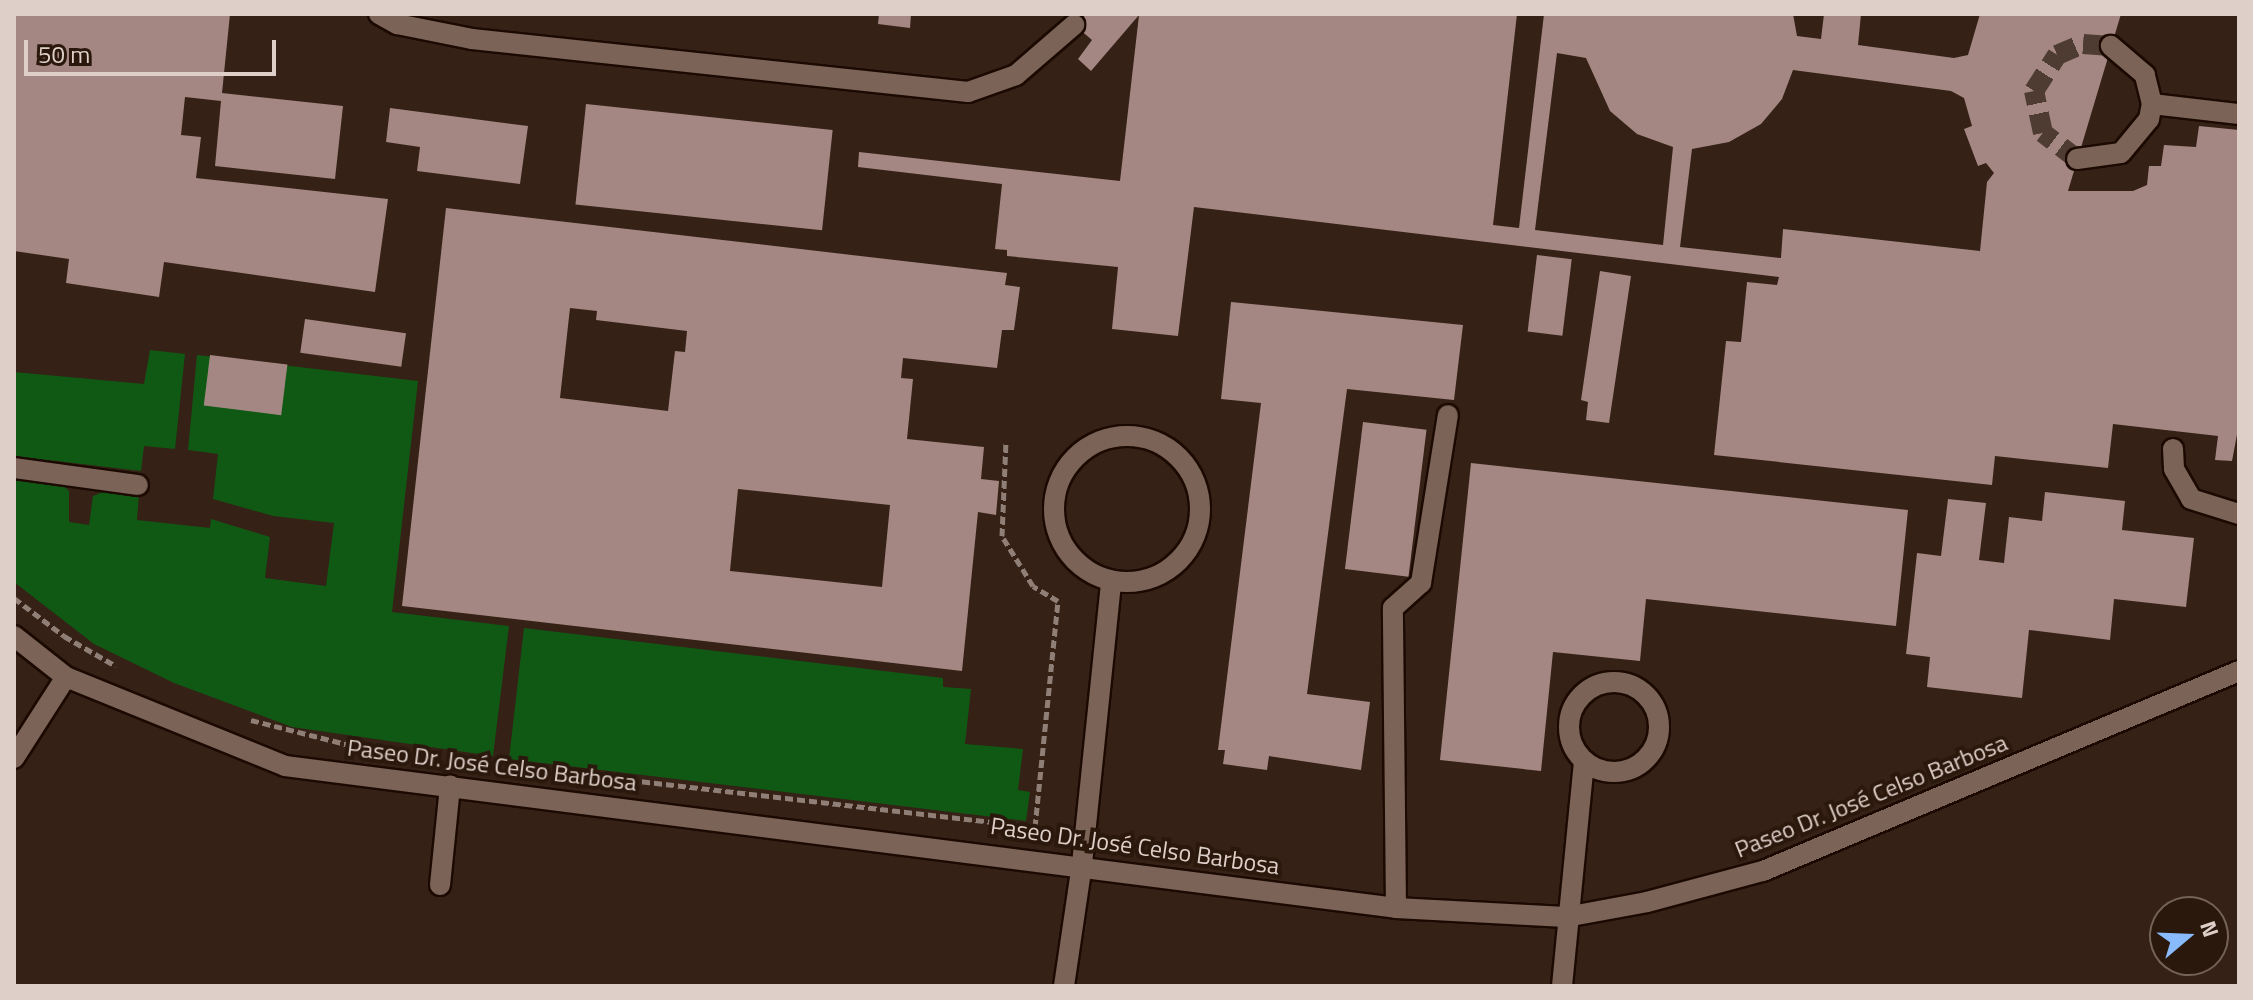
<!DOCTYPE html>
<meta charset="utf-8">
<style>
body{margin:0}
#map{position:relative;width:2253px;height:1000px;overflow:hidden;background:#352116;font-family:"Titillium Web",sans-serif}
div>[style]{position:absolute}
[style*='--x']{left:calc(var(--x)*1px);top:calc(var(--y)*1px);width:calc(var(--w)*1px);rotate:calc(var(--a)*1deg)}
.green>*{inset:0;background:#105914}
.building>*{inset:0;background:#a48782;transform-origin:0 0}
.minor-tunnel>*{height:20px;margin-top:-10px;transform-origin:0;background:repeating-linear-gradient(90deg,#4e3b31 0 20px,transparent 0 30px)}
.path>*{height:5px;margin-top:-2.5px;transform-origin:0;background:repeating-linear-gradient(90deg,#907f76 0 8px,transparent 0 12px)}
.roads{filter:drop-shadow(2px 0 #1c0a02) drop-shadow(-2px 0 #1c0a02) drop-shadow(0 2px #1c0a02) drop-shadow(0 -2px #1c0a02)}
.minor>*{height:20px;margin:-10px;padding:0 10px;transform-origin:10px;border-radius:10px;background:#7b6357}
.minor>.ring{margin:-10px;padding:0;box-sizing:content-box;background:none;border:20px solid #7b6357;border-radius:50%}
span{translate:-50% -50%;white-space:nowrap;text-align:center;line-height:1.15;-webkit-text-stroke:8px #2b180d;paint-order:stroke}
.street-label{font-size:24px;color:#ded0c9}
.frame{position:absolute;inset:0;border:16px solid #ded0c9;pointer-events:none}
.north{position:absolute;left:2149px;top:896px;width:80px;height:80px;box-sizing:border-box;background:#2b180d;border:2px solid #736258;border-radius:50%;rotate:71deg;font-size:22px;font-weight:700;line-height:32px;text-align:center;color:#ded0c9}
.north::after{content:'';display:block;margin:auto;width:28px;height:36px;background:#89bafc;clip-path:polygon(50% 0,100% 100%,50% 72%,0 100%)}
.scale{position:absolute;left:24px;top:40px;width:252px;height:36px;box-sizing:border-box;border:4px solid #ded0c9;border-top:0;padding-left:10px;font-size:24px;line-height:28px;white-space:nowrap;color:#ded0c9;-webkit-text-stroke:6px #2b180d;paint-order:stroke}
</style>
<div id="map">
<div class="green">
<div style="clip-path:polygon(150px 350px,185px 354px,175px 449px,144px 446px,141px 471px,14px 456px,14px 372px,144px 384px)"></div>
<div style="clip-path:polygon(197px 355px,418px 381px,392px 612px,509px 626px,493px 756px,292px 727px,174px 683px,94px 644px,14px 582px,14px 478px,61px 483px,69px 491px,69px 522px,89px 525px,93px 496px,108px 490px,139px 494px,137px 520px,210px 528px,211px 519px,270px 537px,265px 578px,326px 586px,334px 523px,273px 516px,213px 499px,218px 454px,188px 450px)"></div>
<div style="clip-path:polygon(524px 628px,943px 678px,943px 687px,971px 689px,965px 744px,1023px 749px,1018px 790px,1030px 792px,1026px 821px,509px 759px)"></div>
</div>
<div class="building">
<div style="clip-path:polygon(14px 14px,230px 14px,222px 93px,343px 106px,335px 179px,215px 166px,221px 101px,185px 97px,181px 135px,201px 137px,196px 178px,388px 199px,375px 292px,164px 262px,159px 297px,66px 283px,69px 259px,14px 251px)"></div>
<div style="clip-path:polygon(879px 14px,911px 14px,910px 28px,878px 24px)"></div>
<div style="clip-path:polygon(evenodd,1076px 14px,1517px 14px,1493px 225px,1519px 228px,1544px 14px,1793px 14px,1797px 36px,1821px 39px,1824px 14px,1861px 14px,1858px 45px,1954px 58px,1968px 55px,1980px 14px,2121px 14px,2068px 191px,2133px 191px,2147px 185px,2149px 166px,2161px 166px,2164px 145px,2196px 147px,2199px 126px,2239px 130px,2239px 424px,2232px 461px,2215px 460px,2218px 436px,2113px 424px,2108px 468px,1995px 456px,1992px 485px,1714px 455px,1726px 341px,1741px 342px,1747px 282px,1777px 285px,1779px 277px,1194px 207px,1178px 336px,1112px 329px,1118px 267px,1007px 256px,1007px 250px,995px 249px,1002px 184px,858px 167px,859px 152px,1120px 181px,1139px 15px,1091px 71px,1078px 59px,1092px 40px,1072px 23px,1076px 14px,1557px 53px,1586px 58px,1610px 111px,1637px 134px,1673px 147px,1663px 245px,1535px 230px,1557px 53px,1076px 14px,1793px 70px,1951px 91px,1964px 98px,1972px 126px,1964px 129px,1978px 166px,1986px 163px,1994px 173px,1987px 182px,1980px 251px,1783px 229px,1781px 258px,1680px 247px,1692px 149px,1729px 142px,1761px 124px,1782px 99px,1793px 70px)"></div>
<div style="left:586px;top:104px;width:248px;height:101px;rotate:6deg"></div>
<div style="clip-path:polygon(390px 108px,528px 126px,520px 184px,417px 171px,420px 147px,386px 142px)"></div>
<div style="clip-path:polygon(evenodd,446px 208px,1007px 273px,1005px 285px,1020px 287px,1014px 330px,1002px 330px,997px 368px,903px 358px,901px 378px,913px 379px,907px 439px,984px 447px,981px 479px,999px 481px,996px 515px,978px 512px,962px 671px,402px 606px,446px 208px,570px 308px,597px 311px,596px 320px,687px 331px,685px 352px,675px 351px,668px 411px,560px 398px,570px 308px,446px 208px,738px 489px,890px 505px,882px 587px,730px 571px,738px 489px)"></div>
<div style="left:1537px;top:255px;width:35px;height:77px;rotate:7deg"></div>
<div style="clip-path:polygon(1600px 271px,1631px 276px,1609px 423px,1586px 420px,1588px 402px,1581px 400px)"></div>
<div style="clip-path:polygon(1231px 302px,1463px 325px,1454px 400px,1347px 389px,1307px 694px,1370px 702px,1361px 770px,1269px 756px,1267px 770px,1223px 764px,1225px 750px,1218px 750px,1261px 403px,1221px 399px)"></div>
<div style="left:305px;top:319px;width:102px;height:34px;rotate:8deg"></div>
<div style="left:210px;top:355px;width:78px;height:51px;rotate:7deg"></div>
<div style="left:1363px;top:422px;width:64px;height:148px;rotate:7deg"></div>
<div style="clip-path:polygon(1471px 463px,1908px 510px,1896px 626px,1646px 599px,1640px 661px,1553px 652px,1541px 771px,1440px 760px)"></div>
<div style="clip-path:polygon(2045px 492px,2125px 501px,2122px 530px,2194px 538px,2186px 607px,2114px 599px,2110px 640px,2029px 630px,2022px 698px,1927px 687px,1930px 657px,1906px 654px,1917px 553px,1941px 556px,1948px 499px,1986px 503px,1979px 560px,2004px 563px,2009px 517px,2042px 521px)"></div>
</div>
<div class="minor-tunnel">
<div style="--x:2077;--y:159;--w:43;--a:-142.6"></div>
<div style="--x:2043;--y:133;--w:43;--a:-102.1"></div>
<div style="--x:2034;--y:91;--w:43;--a:-57.4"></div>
<div style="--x:2057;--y:55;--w:28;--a:-23"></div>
<div style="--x:2083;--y:44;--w:28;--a:4"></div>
</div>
<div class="path">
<div style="--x:14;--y:598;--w:63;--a:37.2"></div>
<div style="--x:64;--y:636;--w:60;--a:30"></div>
<div style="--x:251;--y:720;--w:98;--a:14.2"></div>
<div style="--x:630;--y:780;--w:408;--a:6.6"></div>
<div style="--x:1035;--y:827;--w:227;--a:-84.2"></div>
<div style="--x:1058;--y:601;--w:29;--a:-149"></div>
<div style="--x:1033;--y:586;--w:59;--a:-121.8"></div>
<div style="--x:1002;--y:536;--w:95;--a:-87.6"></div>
</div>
<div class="roads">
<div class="minor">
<div style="--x:379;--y:14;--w:21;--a:29"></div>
<div style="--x:397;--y:24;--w:76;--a:11.3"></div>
<div style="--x:472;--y:39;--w:499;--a:6.1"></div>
<div style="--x:968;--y:92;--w:51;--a:-19.5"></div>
<div style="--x:1016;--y:75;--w:77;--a:-40.8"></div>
<div style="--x:2152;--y:104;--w:88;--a:6.6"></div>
<div style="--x:2077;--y:159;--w:44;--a:-7.8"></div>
<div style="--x:2121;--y:153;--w:44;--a:-50.5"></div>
<div style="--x:2149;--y:119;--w:15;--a:-79"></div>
<div style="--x:2152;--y:104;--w:30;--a:-104"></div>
<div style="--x:2145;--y:75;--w:45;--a:-139.5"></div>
<div class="ring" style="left:1054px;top:436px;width:126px;height:126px"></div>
<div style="--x:2173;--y:449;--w:20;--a:87"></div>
<div style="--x:2174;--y:469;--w:34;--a:60"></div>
<div style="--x:2191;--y:499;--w:50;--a:17.4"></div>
<div style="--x:14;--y:468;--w:125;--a:7.8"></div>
<div style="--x:14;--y:636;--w:66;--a:38.3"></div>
<div style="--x:66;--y:677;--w:236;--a:22.1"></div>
<div style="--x:285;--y:766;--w:1120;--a:7.28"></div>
<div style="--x:1396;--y:908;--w:170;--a:3"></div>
<div style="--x:1566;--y:917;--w:82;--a:-10.5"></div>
<div style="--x:1647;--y:902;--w:120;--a:-15"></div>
<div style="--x:1763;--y:871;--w:516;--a:-22.79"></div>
<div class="ring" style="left:1569px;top:682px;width:70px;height:70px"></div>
<div style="--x:14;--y:758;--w:96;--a:-57.3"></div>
<div style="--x:440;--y:885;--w:100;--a:-84.2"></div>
<div style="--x:1396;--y:908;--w:300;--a:-90.6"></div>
<div style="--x:1393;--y:608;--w:38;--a:-42"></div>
<div style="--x:1421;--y:583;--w:170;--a:-80.9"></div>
<div style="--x:1064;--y:986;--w:123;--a:-81.6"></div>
<div style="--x:1082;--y:864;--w:284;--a:-84.1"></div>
<div style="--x:1562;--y:986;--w:226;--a:-84.4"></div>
</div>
</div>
<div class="street-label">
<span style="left:492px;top:765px;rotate:7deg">Paseo Dr. José Celso Barbosa</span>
<span style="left:1871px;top:796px;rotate:-22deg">Paseo Dr. José Celso Barbosa</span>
<span style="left:1135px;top:846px;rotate:8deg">Paseo Dr. José Celso Barbosa</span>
</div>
<div class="frame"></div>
<div class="north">N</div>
<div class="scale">50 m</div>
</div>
